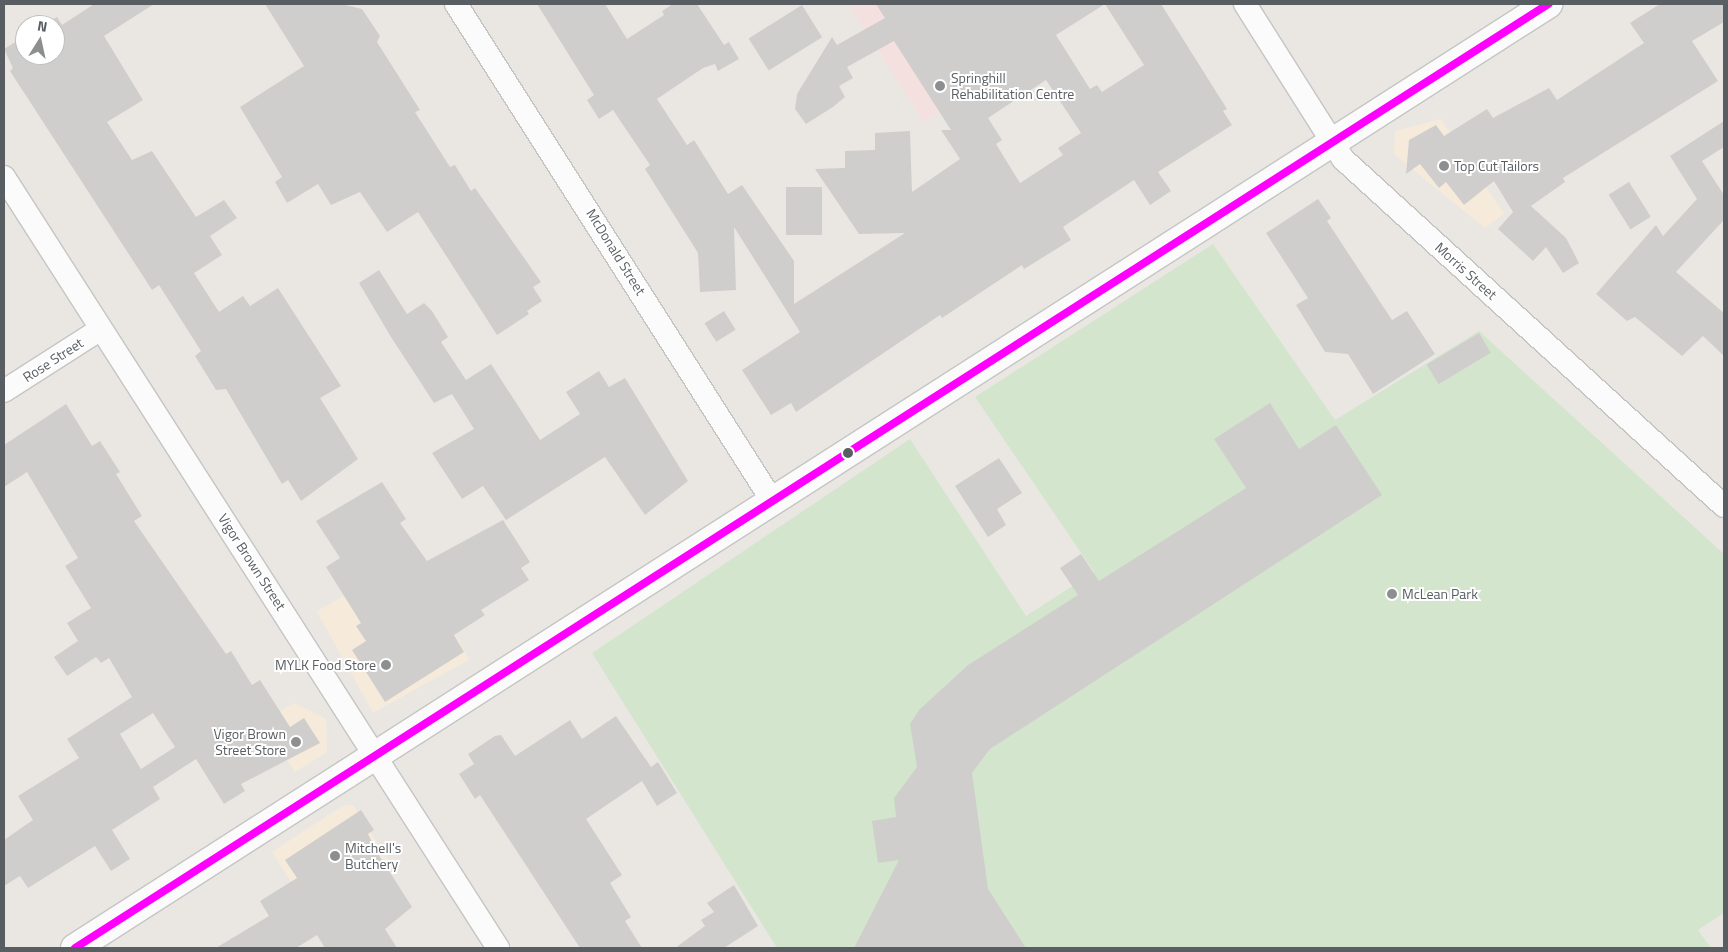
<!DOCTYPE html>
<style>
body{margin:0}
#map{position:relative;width:1728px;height:952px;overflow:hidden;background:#eae7e3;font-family:"Titillium Web",sans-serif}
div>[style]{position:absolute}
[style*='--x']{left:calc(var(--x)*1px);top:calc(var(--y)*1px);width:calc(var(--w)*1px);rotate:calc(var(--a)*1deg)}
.commercial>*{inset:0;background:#f6ebda;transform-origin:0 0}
.medical>*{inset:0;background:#f4e0df}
.green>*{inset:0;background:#d3e6cd}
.building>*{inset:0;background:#d0cecc;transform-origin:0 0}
.roads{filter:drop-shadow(1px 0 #c5c5c4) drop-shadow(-1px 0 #c5c5c4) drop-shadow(0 1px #c5c5c4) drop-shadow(0 -1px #c5c5c4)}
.street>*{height:22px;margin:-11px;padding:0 11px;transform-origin:11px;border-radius:11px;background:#fcfbfb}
.secondary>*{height:28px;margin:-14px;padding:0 14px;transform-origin:14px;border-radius:14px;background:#fcfbfb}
.bus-1>*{height:8px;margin:-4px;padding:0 4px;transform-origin:4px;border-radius:4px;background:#f0f}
.dots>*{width:14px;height:14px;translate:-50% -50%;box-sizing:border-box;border:2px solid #fff;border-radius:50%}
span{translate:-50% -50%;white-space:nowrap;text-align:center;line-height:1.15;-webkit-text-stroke:4px #fff;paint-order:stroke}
.poi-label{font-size:14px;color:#595e62}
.left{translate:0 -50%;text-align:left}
.right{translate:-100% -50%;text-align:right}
.street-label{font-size:14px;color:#595e62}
.frame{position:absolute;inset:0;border:5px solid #595e62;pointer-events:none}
.north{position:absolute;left:15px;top:15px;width:50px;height:50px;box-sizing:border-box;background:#fff;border:1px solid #bdbfc0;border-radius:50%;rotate:10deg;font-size:14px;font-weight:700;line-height:20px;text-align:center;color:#595e62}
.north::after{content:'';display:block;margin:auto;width:18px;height:22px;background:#8c8e8f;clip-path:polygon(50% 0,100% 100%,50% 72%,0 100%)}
</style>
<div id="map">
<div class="commercial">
<div style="clip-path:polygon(1441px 119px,1504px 214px,1485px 228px,1394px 154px,1395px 131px)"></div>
<div style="left:413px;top:558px;width:116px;height:110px;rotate:61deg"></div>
<div style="clip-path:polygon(294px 703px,326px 719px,327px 752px,295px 772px,263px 722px)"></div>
<div style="clip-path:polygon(344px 805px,353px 805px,391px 865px,311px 913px,272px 852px)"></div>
</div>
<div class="medical">
<div style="clip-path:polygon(848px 4px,1015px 4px,1042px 45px,924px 122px)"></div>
</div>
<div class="green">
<div style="clip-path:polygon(1213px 244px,1335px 420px,1479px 331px,1724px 554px,1724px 913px,1698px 930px,1711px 948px,777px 948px,592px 653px,910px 439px,1026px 616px,1094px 572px,975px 397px)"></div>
</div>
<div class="building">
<div style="clip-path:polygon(94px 4px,154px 4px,104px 36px,143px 100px,107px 122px,132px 160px,152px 151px,196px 217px,224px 200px,237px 218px,210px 236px,222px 255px,194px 273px,219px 312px,243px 296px,250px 306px,278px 288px,341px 386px,320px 398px,358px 459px,301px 501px,288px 480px,282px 484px,226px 389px,216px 390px,195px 356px,201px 351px,159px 285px,152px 290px,10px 71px,13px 68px,4px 49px,25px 36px,25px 55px,55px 55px,55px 25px,42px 25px,57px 17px,62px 25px)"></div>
<div style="clip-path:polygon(265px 4px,341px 4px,362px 9px,380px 36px,377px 42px,420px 110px,415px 112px,450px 167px,455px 165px,471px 191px,475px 188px,541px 282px,533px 287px,542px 301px,527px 311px,529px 314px,497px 335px,418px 212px,387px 232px,360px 192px,331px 205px,318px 184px,287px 203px,275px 182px,282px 177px,240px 107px,304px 66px)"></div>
<div style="clip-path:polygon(evenodd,537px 4px,605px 4px,627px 39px,664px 15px,662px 11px,673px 4px,697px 4px,724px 45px,729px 42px,739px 59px,718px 71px,715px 64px,703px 68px,657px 99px,687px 145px,694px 140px,728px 194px,742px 185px,794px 261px,794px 304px,905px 233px,859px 234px,815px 169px,845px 168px,845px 151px,875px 150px,875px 133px,910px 131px,912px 192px,960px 159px,941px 130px,951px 130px,894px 41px,847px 67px,853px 78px,839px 86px,845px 97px,833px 107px,806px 124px,795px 109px,797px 94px,832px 37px,837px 45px,885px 18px,876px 4px,1161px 4px,1227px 109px,1223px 111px,1232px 125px,1158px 172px,1171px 191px,1150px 205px,1134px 180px,1063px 227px,1071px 240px,1024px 269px,1022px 265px,942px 318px,940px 315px,796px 412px,791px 403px,771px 415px,742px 370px,800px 332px,734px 227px,736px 290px,700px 292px,698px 253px,645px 169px,650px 165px,613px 110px,599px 119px,587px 100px,594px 95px,537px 4px,1105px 4px,1144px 65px,1102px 92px,1097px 85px,1090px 89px,1056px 35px,1105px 4px,537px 4px,1046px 80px,1081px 133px,1058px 148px,1063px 155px,1020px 183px,996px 144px,1002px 140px,988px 118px,1046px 80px)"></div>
<div style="clip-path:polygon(1660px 4px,1724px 4px,1724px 22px,1692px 41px,1718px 81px,1563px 178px,1565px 182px,1531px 206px,1566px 238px,1579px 263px,1563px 273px,1546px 247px,1533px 261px,1498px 229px,1513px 212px,1494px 181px,1464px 205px,1446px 182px,1439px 188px,1420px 164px,1406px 174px,1409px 140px,1436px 125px,1444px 136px,1487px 109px,1493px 118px,1549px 88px,1557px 100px,1644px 43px,1630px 23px)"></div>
<div style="left:802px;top:5px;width:38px;height:63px;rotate:58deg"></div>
<div style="clip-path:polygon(1724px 121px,1724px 147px,1702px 161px,1724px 195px,1723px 221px,1676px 272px,1724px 313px,1724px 356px,1703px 336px,1682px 356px,1635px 317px,1627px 321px,1596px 294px,1656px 225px,1663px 236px,1697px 199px,1670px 156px)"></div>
<div style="left:1629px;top:182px;width:41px;height:24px;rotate:58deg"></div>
<div style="left:786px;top:187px;width:36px;height:48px"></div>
<div style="clip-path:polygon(1318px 199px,1331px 218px,1327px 221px,1392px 320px,1407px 311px,1435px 354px,1373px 394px,1348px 354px,1325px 352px,1296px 305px,1308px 298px,1266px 233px)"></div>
<div style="clip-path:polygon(379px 270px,407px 314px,424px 303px,432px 311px,448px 337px,441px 342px,466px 380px,491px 364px,540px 440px,580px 414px,566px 392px,599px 371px,609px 387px,625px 378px,688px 481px,645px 515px,605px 457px,506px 520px,483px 486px,462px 499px,432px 453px,474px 429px,452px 394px,434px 403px,391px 337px,359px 283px)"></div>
<div style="left:724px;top:311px;width:22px;height:23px;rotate:58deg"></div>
<div style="left:1479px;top:333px;width:23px;height:61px;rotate:59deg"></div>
<div style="clip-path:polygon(1270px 403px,1299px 449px,1336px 425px,1382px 495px,990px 749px,972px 773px,988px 889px,1026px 948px,854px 948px,899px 860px,878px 863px,872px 821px,896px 817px,894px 798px,917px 767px,910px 724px,919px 710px,968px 665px,1078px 595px,1060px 568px,1081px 554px,1099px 581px,1246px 488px,1214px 439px)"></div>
<div style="clip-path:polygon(evenodd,66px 404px,92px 446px,100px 441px,120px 472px,116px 474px,142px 516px,134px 521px,226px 654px,231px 651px,252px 685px,260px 680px,290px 727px,304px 718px,320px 743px,241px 784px,245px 791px,224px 804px,196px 759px,153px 787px,160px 799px,112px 830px,130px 859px,111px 871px,95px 846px,28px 888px,20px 876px,4px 886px,4px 840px,33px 820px,18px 796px,79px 758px,67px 739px,132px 697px,109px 658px,101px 663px,96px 657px,67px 676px,54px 657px,78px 641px,67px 623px,91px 608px,65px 566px,78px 558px,27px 472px,4px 487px,4px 445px,66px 404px,153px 713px,175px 747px,141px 769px,120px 734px,153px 713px)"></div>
<div style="clip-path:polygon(999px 458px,1022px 493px,997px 509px,1006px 525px,988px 537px,955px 486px)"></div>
<div style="clip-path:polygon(382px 482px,406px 519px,400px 523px,427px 561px,503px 520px,530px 562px,521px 568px,529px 580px,481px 610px,485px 615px,454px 635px,464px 652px,385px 702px,352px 650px,366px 641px,356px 626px,361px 623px,326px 567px,340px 558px,316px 521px)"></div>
<div style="clip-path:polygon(616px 716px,651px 767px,658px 762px,677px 793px,657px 806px,642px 781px,586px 819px,622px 875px,610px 883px,631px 917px,625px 921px,642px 948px,580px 948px,480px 795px,475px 799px,459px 774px,474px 764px,468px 754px,495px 736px,501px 735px,515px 756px,570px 720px,582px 739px)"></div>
<div style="clip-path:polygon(361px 810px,374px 830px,368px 834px,377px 852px,412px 907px,385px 929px,397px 948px,325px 948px,317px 935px,296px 948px,216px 948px,269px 916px,260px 901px,297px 878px,285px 860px)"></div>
<div style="clip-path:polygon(734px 885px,758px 926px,724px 948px,675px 948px,705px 926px,701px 920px,714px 912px,707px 903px)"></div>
</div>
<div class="roads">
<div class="street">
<div style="--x:456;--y:4;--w:590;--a:57.52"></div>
<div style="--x:1245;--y:4;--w:183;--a:57.7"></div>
<div style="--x:1343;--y:159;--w:515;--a:42.33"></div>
<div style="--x:4;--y:177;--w:916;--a:57.35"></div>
<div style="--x:4;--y:391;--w:115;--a:-32.6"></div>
</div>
<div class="secondary">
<div style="--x:75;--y:948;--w:1750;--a:-32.65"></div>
</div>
</div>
<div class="bus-1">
<div style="--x:75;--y:948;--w:1750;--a:-32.65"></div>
</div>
<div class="dots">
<div style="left:940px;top:86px;background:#8c8e8f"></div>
<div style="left:1444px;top:166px;background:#8c8e8f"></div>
<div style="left:848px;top:453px;background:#595e62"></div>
<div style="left:1392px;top:594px;background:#8c8e8f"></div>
<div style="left:386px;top:665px;background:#8c8e8f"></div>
<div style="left:296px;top:742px;background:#8c8e8f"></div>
<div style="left:335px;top:856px;background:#8c8e8f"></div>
</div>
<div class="poi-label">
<span class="left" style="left:951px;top:86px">Springhill<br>Rehabilitation Centre</span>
<span class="left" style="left:1454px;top:166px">Top Cut Tailors</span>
<span class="left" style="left:1402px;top:594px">McLean Park</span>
<span class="right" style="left:376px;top:665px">MYLK Food Store</span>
<span class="right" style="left:286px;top:742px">Vigor Brown<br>Street Store</span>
<span class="left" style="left:345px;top:856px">Mitchell's<br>Butchery</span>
</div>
<div class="street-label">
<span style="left:616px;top:252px;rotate:58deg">McDonald Street</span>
<span style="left:1466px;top:271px;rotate:42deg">Morris Street</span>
<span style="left:53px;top:360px;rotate:-33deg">Rose Street</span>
<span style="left:252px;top:562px;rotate:57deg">Vigor Brown Street</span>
</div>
<div class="frame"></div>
<div class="north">N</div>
</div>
